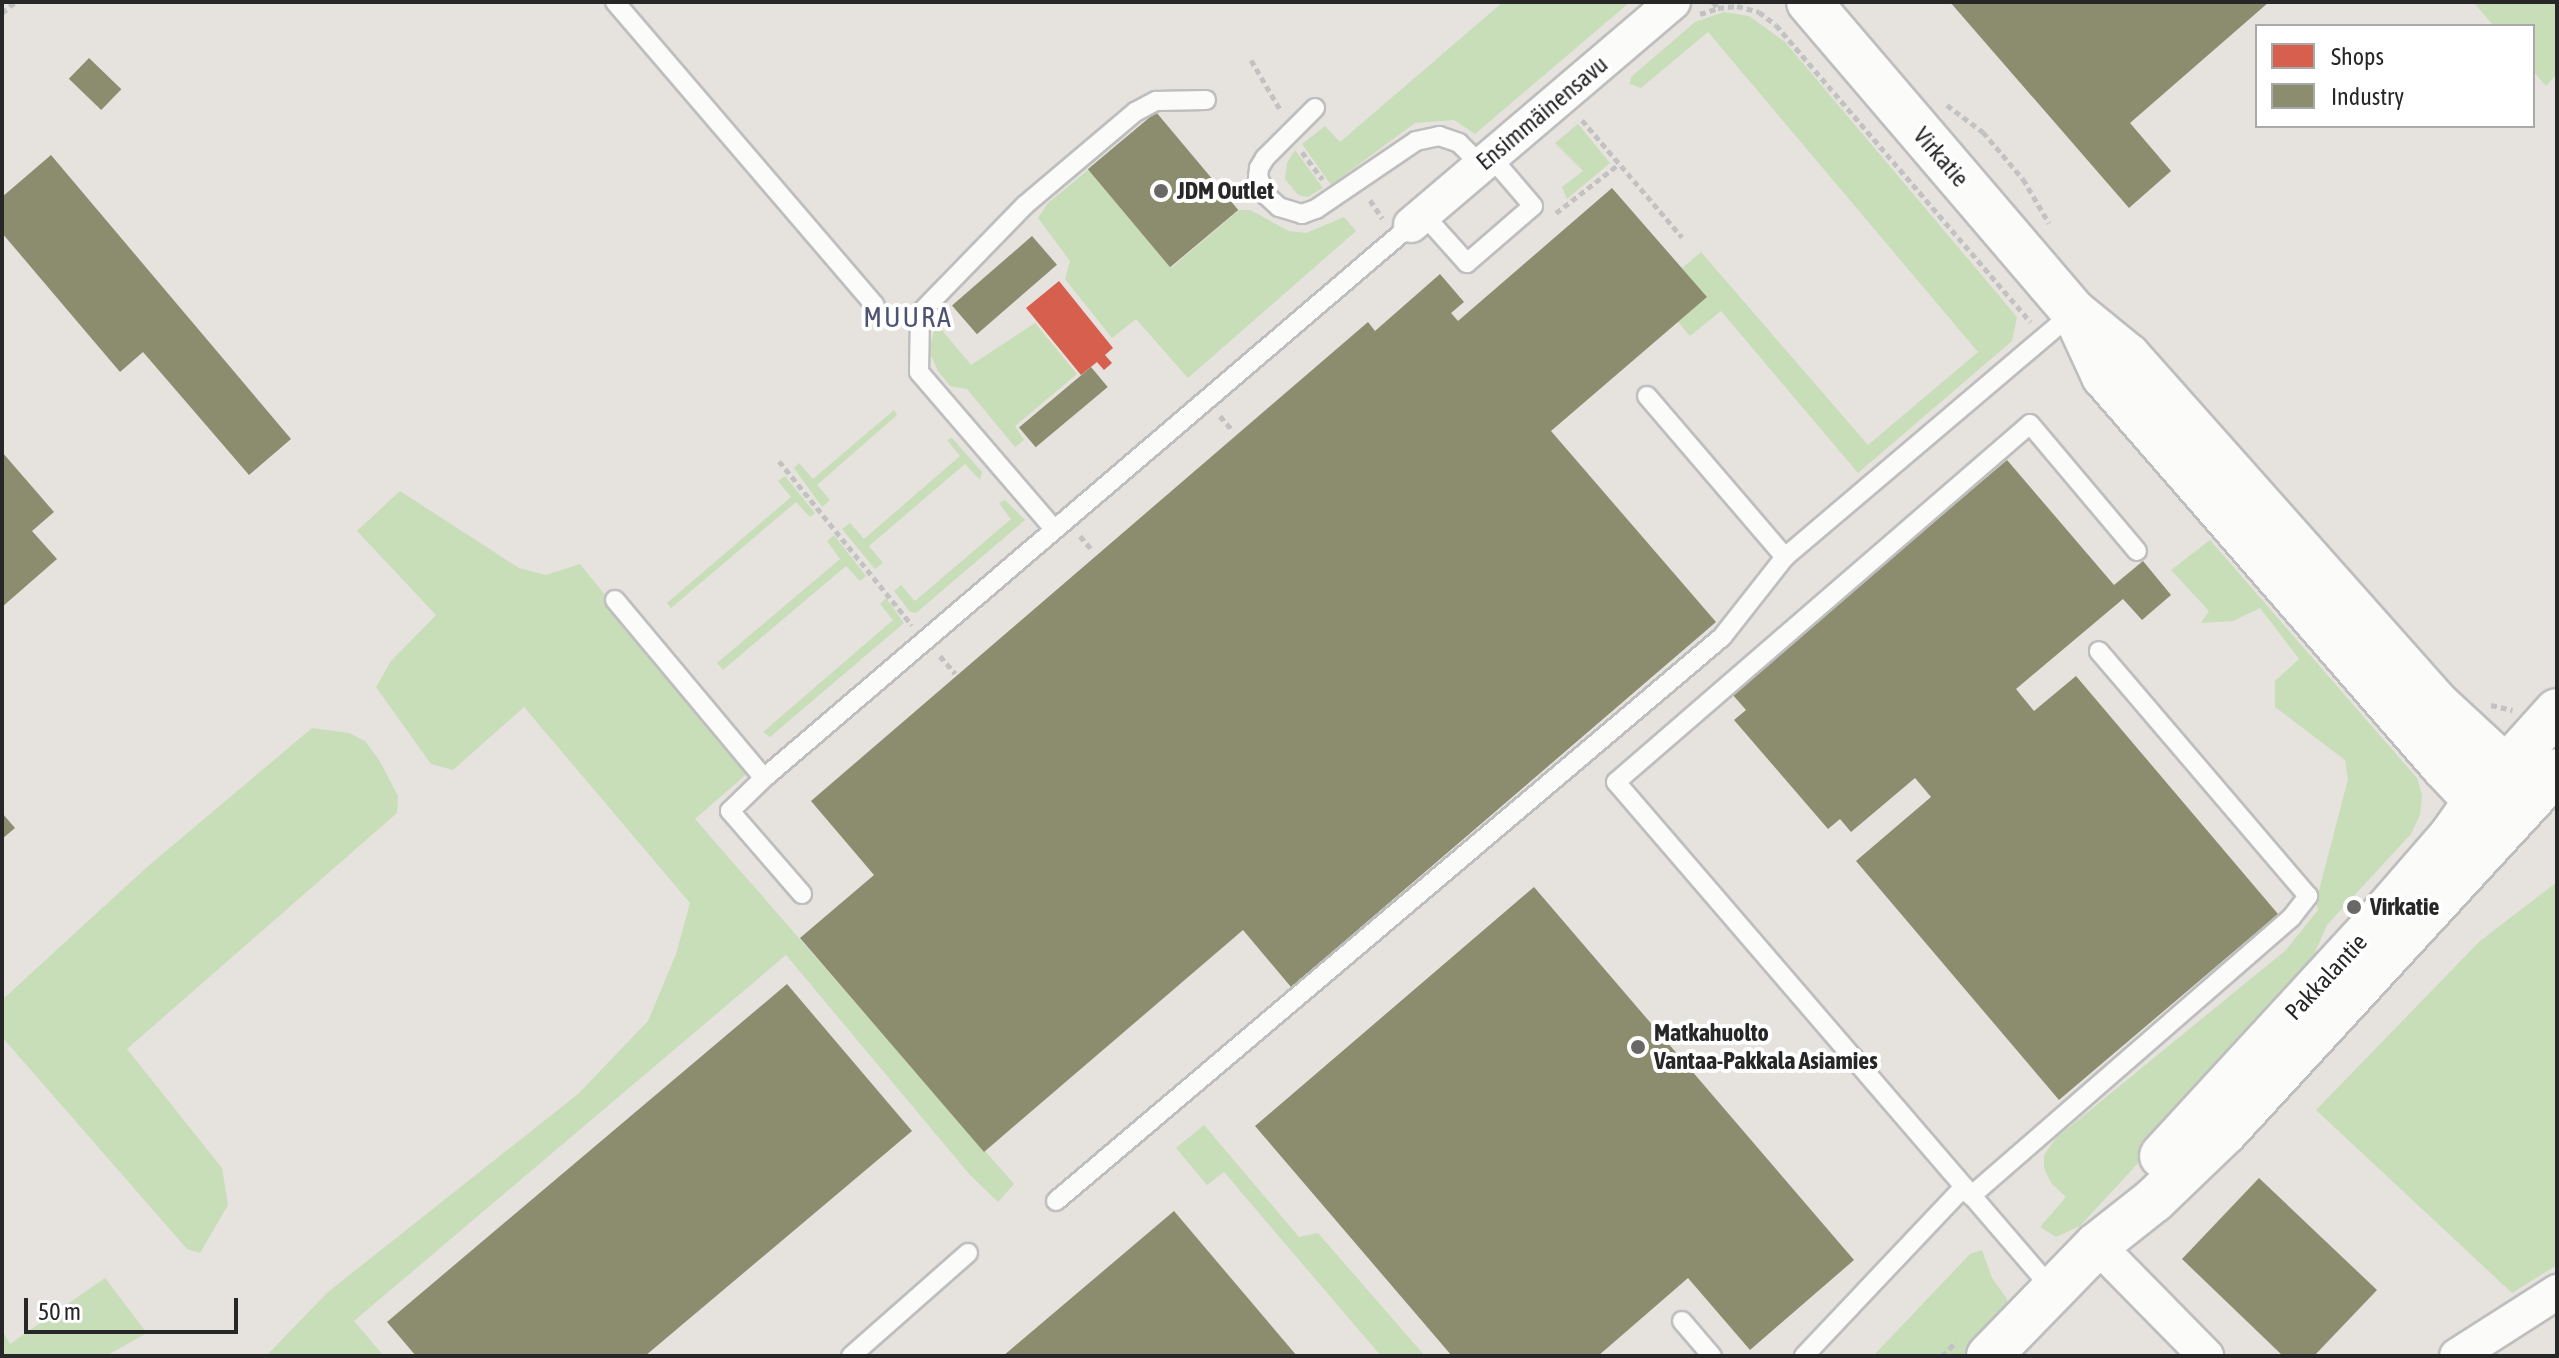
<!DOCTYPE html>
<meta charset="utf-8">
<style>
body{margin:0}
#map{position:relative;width:2559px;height:1358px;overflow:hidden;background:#e6e2de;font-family:"Asap Condensed",sans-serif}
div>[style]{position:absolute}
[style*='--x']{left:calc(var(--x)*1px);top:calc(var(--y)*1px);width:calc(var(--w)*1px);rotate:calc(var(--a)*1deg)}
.green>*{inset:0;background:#c8deb9}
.shops>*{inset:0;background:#d6604d}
.industry>*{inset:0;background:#8c8c6e;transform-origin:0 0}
.path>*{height:5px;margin-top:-2.5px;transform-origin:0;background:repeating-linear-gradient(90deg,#c2c2c2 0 6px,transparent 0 10px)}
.roads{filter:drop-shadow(2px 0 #bfbebf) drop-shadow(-2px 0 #bfbebf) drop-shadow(0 2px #bfbebf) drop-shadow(0 -2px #bfbebf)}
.service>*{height:18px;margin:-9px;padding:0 9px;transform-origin:9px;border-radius:9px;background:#fbfbfa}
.minor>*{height:34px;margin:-17px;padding:0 17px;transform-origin:17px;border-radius:17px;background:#fbfbfa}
.tertiary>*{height:44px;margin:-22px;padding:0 22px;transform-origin:22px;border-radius:22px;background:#fbfbfa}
.secondary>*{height:44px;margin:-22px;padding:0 22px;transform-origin:22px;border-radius:22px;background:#fbfbfa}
.dots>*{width:22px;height:22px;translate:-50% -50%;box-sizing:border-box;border:4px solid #fff;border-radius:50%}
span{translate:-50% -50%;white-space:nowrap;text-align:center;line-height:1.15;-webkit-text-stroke:8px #fff;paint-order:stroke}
.street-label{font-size:24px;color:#272727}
.poi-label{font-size:24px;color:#272727;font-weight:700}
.left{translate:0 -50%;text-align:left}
.quarter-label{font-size:28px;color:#4c5374;letter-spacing:2px}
.frame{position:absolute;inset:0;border:4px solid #272727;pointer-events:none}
.legend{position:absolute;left:2255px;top:24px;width:280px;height:104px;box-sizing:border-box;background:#fff;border:2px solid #a9a9a9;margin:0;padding:10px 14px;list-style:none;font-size:24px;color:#272727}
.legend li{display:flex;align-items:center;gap:16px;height:40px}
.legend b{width:40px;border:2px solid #a9a9a9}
.scale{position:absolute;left:24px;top:1298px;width:214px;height:36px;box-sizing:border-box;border:4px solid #272727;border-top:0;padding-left:10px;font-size:24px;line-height:28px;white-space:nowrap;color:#272727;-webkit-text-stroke:6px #fff;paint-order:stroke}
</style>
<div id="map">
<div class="green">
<div style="clip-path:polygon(1503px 2px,1630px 2px,1475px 134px,1454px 120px,1415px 123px,1331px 185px,1302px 144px,1325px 126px,1340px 142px)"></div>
<div style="clip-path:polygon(2473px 2px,2557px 2px,2557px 74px,2546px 86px,2533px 71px,2533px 26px,2494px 26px)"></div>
<div style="clip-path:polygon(1724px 12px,1749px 16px,1785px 42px,2017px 317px,2012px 341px,1858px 473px,1721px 311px,1690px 336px,1678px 322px,1706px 297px,1682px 268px,1701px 252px,1868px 445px,1978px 352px,1708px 32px,1641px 88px,1630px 84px,1631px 77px,1695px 22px)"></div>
<div style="clip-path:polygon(1578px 124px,1610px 163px,1567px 199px,1562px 187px,1583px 171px,1555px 143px)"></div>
<div style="clip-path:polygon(1295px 150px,1323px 188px,1308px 197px,1298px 195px,1285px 179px,1287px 163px)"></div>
<div style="clip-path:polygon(1088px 170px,1171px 268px,1239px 210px,1250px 210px,1289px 231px,1306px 233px,1344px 217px,1356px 231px,1188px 378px,1136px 319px,1112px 338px,1065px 279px,1070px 261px,1038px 218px,1047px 204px)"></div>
<div style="clip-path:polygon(936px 323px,971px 365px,1035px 323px,1077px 374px,1015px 426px,1024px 440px,1015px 447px,967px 389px,950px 386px,938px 371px,929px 351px)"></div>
<div style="clip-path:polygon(894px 410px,897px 415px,817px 485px,830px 500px,822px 507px,794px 468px,799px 463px,813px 479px)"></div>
<div style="clip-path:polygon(952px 438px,982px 472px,980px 480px,965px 464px,869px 546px,883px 563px,875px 569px,842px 529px,850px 523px,864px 539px,960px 456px,947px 440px)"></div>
<div style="clip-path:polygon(785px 476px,815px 513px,810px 517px,796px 502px,671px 608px,667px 603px,791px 497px,778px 481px)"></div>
<div style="clip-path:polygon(400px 491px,519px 568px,546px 575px,580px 564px,749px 772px,695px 819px,1014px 1184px,998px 1202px,970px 1175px,786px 955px,354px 1321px,384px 1356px,266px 1356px,328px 1292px,578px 1094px,648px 1021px,676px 954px,690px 903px,524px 707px,453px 770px,431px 764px,376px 687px,391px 661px,436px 615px,357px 531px)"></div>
<div style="clip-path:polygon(1005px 500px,1025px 520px,916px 613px,910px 612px,894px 591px,901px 585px,915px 601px,1011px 519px,999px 503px)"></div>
<div style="clip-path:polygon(834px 535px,866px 576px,860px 581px,846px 566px,723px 670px,717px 663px,840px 559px,827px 541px)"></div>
<div style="clip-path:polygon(2210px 540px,2417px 778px,2422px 795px,2420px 815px,2411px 834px,2327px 925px,2299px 989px,2080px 1226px,2056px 1237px,2040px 1227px,2066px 1197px,2051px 1183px,2044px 1168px,2044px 1155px,2056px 1138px,2286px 950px,2318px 910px,2316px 902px,2348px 779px,2345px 760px,2275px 707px,2275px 681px,2299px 659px,2260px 608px,2233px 621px,2201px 623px,2209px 611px,2171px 570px)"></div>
<div style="clip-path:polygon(886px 598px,904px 623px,770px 737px,763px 732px,893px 620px,880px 604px)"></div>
<div style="clip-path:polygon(312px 728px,349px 733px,365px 741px,379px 760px,398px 796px,397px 813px,127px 1049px,222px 1168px,228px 1205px,200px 1253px,187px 1249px,2px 1037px,2px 1000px,147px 867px)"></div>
<div style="clip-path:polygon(2557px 882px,2557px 1265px,2512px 1293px,2316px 1110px,2480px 941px)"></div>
<div style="clip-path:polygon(1204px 1125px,1299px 1237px,1318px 1233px,1425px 1356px,1381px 1356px,1224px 1172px,1207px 1185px,1176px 1148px)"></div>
<div style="clip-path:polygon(1982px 1250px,1992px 1278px,2007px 1299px,2006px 1314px,1967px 1356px,1873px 1356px,1970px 1254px)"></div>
<div style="clip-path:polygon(105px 1278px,147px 1333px,106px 1356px,2px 1356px,2px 1330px,10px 1344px)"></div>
</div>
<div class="shops">
<div style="clip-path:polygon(1059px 281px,1113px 348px,1105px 355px,1112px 363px,1104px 370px,1097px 362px,1081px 375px,1026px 308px)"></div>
</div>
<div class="industry">
<div style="clip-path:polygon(1950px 2px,2269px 2px,2130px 123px,2171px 171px,2129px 208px)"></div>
<div style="left:89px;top:58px;width:45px;height:29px;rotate:44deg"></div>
<div style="left:1156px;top:112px;width:128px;height:89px;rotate:50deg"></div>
<div style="clip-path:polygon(51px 155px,291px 439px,249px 475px,143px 352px,120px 372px,2px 233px,2px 197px)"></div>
<div style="clip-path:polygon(1612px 188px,1707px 297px,1551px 431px,1716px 622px,1291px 987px,1243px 930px,984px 1152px,800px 938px,874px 875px,811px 801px,1368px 322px,1375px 331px,1440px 274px,1464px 302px,1451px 313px,1458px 321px)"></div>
<div style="left:1032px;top:236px;width:38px;height:106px;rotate:49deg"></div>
<div style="left:1091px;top:367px;width:26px;height:94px;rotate:50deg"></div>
<div style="clip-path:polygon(2px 452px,54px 512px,32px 531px,57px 559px,2px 607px)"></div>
<div style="clip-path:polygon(2007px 460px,2114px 585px,2143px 561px,2171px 595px,2142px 620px,2123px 599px,2016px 689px,2034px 711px,2076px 676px,2278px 914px,2059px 1100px,1856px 861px,1931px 797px,1915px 778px,1851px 832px,1840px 819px,1828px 829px,1734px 720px,1746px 710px,1732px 694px)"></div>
<div style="clip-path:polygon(2px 813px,15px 828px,2px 839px)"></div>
<div style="clip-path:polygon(1534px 887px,1854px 1260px,1750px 1350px,1688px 1278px,1598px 1356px,1452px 1356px,1255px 1126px)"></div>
<div style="clip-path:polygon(787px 984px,912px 1131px,645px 1356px,416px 1356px,387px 1322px)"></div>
<div style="clip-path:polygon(2259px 1178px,2377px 1290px,2314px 1356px,2283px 1356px,2182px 1259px)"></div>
<div style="clip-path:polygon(1174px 1211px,1297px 1356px,1003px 1356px)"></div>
</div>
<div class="path">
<div style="--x:1713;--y:2;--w:8;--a:50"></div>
<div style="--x:1718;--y:8;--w:19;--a:-6"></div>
<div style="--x:1737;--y:6;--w:23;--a:15"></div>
<div style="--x:1759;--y:12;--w:21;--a:37"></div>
<div style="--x:1776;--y:25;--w:391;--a:49.4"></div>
<div style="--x:2;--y:13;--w:17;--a:-40"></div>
<div style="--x:1700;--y:14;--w:19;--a:-18"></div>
<div style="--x:1251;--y:60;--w:59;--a:59.5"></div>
<div style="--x:1947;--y:105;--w:45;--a:36.9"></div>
<div style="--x:1983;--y:132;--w:62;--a:49.6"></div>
<div style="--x:2023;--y:179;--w:51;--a:59.4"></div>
<div style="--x:1582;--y:120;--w:154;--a:49.5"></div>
<div style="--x:1302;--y:152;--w:34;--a:53"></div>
<div style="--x:1370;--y:200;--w:22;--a:56"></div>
<div style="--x:1556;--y:213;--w:80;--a:-37.9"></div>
<div style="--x:1220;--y:416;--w:20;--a:49"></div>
<div style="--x:779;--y:461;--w:211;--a:51"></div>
<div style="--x:1080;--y:536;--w:18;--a:49"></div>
<div style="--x:940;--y:656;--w:23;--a:49"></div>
<div style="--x:2491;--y:705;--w:22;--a:13"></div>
<div style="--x:1942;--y:1356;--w:20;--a:-45"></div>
</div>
<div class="roads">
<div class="service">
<div style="--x:615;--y:2;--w:399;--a:49.4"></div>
<div style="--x:1315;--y:108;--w:71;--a:135"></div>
<div style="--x:1265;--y:158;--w:12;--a:121"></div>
<div style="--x:1259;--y:168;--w:9;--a:96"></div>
<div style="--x:1258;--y:177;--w:20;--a:66"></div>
<div style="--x:1266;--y:195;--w:18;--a:43"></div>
<div style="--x:1279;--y:207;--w:24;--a:17"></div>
<div style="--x:1302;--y:214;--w:15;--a:-20"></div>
<div style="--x:1316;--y:209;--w:121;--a:-34.2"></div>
<div style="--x:1416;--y:141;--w:24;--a:-12"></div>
<div style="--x:1439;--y:136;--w:21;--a:19"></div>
<div style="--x:1459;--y:143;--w:31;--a:45"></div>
<div style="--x:1423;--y:214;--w:66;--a:48.1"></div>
<div style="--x:1467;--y:263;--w:87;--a:-40.8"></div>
<div style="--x:1533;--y:206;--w:65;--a:-130.6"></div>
<div style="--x:1647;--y:396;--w:212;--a:49.4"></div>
<div style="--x:1054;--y:529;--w:207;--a:-130.7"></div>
<div style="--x:919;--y:372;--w:59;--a:-89"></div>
<div style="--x:920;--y:313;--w:151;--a:-45.8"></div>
<div style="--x:1025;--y:205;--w:144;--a:-40.2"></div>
<div style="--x:1135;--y:112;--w:24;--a:-28"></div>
<div style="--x:1156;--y:101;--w:50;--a:-1.1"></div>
<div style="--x:615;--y:600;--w:232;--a:50.1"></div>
<div style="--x:802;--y:894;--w:110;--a:-130.9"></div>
<div style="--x:730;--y:811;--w:47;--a:-44.1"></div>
<div style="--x:764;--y:778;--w:851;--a:-40.52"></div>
<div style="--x:1971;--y:1196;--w:424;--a:-41"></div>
<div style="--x:2291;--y:918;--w:28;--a:-52"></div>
<div style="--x:2308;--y:896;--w:322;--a:-130.5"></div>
<div style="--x:1056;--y:1201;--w:873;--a:-40.26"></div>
<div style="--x:1722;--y:637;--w:102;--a:-51.8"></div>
<div style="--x:1785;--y:557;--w:379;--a:-40.3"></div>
<div style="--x:2053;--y:1290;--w:670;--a:-130.7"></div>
<div style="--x:1616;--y:782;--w:547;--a:-40.85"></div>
<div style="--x:2030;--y:424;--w:166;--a:49.9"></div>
<div style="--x:1682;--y:1321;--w:46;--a:49.4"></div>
<div style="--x:851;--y:1356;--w:156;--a:-41.4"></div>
<div style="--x:1804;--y:1356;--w:233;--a:-46.6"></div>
</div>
<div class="minor">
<div style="--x:1411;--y:225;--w:344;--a:-40.4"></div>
<div style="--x:2097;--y:1245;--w:156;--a:45.5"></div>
<div style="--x:2457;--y:1356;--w:119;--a:-32.6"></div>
</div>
<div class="tertiary">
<div style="--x:1809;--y:2;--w:408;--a:49.5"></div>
<div style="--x:2074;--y:312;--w:70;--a:39.2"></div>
<div style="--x:2128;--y:356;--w:461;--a:48.4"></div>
<div style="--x:2434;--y:701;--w:98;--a:42.9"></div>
<div style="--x:2506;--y:768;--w:38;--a:65"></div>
<div style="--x:2079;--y:322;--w:60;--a:65.2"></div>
<div style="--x:2104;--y:376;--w:518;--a:48.99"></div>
<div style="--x:2444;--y:767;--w:47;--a:46.7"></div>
<div style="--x:2476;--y:801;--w:38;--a:9"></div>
</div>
<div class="secondary">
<div style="--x:2162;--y:1156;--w:315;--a:-47.4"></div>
<div style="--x:2375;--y:924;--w:118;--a:-49.1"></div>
<div style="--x:2452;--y:835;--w:42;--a:-54.8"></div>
<div style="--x:2476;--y:801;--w:121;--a:-48"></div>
<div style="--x:1989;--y:1356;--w:155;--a:-45.8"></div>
<div style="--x:2097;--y:1245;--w:73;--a:-38.3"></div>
<div style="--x:2154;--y:1200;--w:98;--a:-43.8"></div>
<div style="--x:2225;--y:1132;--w:490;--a:-47.4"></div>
</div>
</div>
<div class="dots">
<div style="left:1161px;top:191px;background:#6a6867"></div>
<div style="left:2354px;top:907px;background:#6a6867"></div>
<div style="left:1638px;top:1047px;background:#6a6867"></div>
</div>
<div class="street-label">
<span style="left:1542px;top:113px;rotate:-40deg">Ensimmäinensavu</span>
<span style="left:1941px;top:157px;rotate:49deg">Virkatie</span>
<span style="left:2326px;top:977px;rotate:-47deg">Pakkalantie</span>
</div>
<div class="poi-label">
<span class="left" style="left:1177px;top:191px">JDM Outlet</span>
<span class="left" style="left:2370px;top:907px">Virkatie</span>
<span class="left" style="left:1654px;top:1047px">Matkahuolto<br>Vantaa-Pakkala Asiamies</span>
</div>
<div class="quarter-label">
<span style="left:908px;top:317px">MUURA</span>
</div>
<div class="frame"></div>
<ul class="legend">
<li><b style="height:22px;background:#d6604d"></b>Shops</li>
<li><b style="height:22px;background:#8c8c6e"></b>Industry</li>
</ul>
<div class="scale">50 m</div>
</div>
